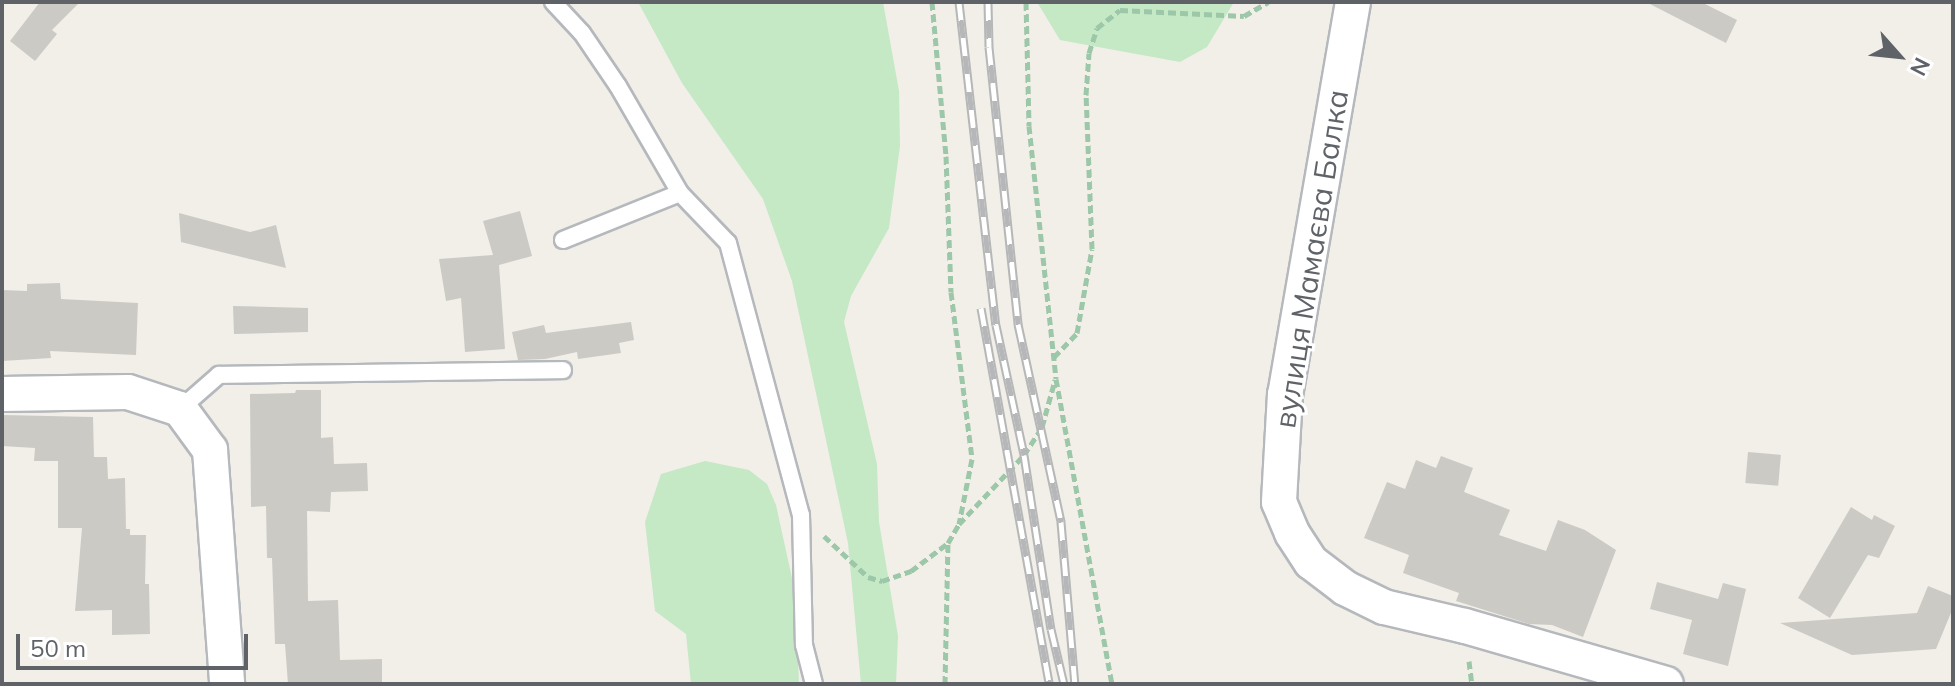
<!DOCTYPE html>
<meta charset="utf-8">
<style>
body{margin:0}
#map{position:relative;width:1955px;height:686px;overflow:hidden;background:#f1efe8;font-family:Mulish,sans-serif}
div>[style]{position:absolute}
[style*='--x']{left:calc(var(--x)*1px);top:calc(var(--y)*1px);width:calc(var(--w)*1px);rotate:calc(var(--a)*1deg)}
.green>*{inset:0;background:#c5e8c5}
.building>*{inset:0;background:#cccac5;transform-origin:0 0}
.path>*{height:5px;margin-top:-2.5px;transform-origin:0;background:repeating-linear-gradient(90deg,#9cc7a9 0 8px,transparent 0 12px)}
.roads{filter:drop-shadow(2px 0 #b5b8bc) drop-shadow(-2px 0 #b5b8bc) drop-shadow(0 2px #b5b8bc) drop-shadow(0 -2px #b5b8bc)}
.service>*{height:16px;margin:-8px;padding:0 8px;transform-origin:8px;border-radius:8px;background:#fff}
.minor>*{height:34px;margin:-17px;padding:0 17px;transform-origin:17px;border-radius:17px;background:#fff}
.rail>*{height:9px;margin-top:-4.5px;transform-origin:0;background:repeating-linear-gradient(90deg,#fff 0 18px,#b6b7b8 0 36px);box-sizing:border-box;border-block:2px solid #b6b7b8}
span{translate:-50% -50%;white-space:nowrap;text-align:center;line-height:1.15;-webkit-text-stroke:6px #fff;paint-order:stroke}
.street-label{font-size:30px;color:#5f6368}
.frame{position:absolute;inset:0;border:4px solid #5f6368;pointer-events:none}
.north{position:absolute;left:1859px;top:16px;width:80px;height:80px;-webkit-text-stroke:6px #fff;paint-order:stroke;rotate:117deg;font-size:22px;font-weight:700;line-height:32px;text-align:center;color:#5f6368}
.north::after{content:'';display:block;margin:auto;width:28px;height:36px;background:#5f6368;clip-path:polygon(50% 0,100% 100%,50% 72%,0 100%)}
.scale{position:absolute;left:16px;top:634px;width:232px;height:36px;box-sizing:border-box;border:4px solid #5f6368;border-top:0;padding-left:10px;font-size:24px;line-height:28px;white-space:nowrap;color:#5f6368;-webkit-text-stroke:6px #fff;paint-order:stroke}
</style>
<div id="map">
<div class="green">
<div style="clip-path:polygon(638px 2px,883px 2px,899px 91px,900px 146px,889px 228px,851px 296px,844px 322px,877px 464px,879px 522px,898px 636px,896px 684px,861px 684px,848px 543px,792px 281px,763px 199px,682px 83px)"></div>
<div style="clip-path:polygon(1037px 2px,1234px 2px,1207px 47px,1180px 62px,1060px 40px)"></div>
<div style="clip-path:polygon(705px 461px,749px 470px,767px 484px,776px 505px,795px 592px,799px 684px,691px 684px,686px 634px,655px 611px,645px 522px,661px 474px)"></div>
</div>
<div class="building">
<div style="clip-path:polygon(40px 2px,80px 2px,52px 30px,57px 34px,35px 61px,10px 41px)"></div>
<div style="clip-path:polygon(1646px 2px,1701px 2px,1737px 20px,1726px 43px)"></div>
<div style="clip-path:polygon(520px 211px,532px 256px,499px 265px,505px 349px,465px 352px,461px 298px,446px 301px,439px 259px,493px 255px,483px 221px)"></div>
<div style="clip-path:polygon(179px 213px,250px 232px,276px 225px,286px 268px,181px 242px)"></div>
<div style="clip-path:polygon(60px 283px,61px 299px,138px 303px,136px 355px,50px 351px,51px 358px,2px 361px,2px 290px,27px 291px,27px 284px)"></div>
<div style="clip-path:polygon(233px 306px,308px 308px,308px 332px,234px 334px)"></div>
<div style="clip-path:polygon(631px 322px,634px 340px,619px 343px,621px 353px,578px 359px,577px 352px,545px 359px,518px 360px,512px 332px,544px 325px,546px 333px)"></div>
<div style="clip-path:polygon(296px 390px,321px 390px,321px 438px,333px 437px,334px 464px,367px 463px,368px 491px,331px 492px,330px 512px,307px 511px,308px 601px,338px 600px,340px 660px,382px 659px,382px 684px,288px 684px,285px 644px,275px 644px,272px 558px,267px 558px,266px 506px,251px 507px,250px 394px,295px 393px)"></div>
<div style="clip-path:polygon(2px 415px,93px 417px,94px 457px,107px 457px,108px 479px,125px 478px,126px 529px,130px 529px,130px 535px,146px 535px,145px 584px,149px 584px,150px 634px,112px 635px,112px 610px,75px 611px,82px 528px,58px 528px,58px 461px,34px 461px,35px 448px,2px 446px)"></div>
<div style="left:1748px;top:452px;width:33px;height:31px;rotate:5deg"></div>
<div style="clip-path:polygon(1441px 456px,1473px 468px,1464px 492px,1510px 510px,1499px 535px,1546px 551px,1558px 520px,1585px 530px,1616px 550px,1583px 637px,1552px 625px,1529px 624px,1456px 601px,1459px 593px,1403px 573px,1409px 555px,1364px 538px,1387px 482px,1405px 489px,1416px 460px,1436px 468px)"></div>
<div style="clip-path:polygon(1851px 507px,1872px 520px,1874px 515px,1895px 526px,1879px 558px,1868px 555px,1830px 618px,1798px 598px)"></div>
<div style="clip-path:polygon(1657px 582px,1718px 599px,1723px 583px,1746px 589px,1728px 666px,1683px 654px,1692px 620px,1650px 609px)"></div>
<div style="clip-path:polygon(1928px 586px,1953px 596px,1953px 608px,1936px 649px,1852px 655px,1780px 623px,1917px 613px)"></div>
</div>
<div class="path">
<div style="--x:932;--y:2;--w:155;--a:84.8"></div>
<div style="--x:946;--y:156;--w:136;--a:87.9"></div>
<div style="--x:951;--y:292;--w:168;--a:82.8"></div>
<div style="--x:972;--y:459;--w:66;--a:101.3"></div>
<div style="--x:1026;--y:2;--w:124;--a:88.6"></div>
<div style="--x:1029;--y:126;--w:254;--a:83.9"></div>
<div style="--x:1056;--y:379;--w:310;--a:79.6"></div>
<div style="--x:1054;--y:357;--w:33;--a:-46"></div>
<div style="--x:1077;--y:333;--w:85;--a:-79.9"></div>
<div style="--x:1092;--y:249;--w:154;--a:-92.2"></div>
<div style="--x:1086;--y:95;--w:42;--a:-85.9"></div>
<div style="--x:1089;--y:53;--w:26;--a:-72"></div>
<div style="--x:1097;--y:28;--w:29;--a:-38"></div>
<div style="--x:1120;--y:10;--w:124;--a:2.8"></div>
<div style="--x:1244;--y:16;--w:28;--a:-30"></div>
<div style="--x:824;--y:536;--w:60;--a:43"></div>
<div style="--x:868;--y:577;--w:15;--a:16"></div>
<div style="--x:882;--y:581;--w:31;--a:-19"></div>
<div style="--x:911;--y:571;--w:46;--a:-37.1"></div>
<div style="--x:948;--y:543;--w:22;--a:-60"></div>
<div style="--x:959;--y:524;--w:95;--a:-46.7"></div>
<div style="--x:1024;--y:455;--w:33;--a:-57"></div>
<div style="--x:1042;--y:427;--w:49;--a:-74.5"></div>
<div style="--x:1469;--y:661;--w:23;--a:83"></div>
<div style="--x:945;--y:684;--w:140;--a:-88.8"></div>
</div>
<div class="roads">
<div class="service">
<div style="--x:553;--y:2;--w:42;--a:46.9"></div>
<div style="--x:582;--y:33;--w:64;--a:55.8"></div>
<div style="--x:618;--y:86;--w:124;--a:59.9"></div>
<div style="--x:680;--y:193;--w:69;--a:46.2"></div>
<div style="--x:728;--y:243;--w:282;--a:75"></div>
<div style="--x:801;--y:515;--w:130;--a:88.7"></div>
<div style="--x:804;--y:645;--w:40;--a:75.6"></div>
<div style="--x:563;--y:240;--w:126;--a:-21.9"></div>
<div style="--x:180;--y:409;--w:52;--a:-41.1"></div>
<div style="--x:219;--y:375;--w:344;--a:-0.8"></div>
</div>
<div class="minor">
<div style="--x:1353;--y:2;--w:398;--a:99.8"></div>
<div style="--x:1285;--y:394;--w:108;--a:93.2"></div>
<div style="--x:1279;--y:502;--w:34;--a:67"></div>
<div style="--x:1292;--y:533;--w:35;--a:57"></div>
<div style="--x:1311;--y:562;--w:43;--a:37.4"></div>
<div style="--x:1345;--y:588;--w:43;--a:26"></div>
<div style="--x:1384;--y:607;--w:83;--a:13.2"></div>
<div style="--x:1465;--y:626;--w:209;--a:16.1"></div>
<div style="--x:2;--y:394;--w:126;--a:-0.9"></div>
<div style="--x:128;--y:392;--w:55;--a:18.1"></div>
<div style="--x:180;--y:409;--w:51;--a:53.8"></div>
<div style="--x:210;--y:450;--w:235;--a:85.8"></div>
</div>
</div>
<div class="rail">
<div style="--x:959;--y:2;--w:325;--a:83.5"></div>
<div style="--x:996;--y:325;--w:133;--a:77.8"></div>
<div style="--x:1024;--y:455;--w:176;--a:81.2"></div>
<div style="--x:1051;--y:629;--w:57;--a:76.7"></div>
<div style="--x:988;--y:2;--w:45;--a:88.7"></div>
<div style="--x:989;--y:47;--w:279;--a:84"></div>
<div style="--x:1018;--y:324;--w:203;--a:77.7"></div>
<div style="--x:1061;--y:522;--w:163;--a:85.1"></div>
<div style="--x:981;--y:308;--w:382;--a:79.7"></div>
</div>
<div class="street-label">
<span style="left:1311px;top:259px;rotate:-81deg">вулиця Мамаєва Балка</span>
</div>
<div class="frame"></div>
<div class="north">N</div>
<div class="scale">50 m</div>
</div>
